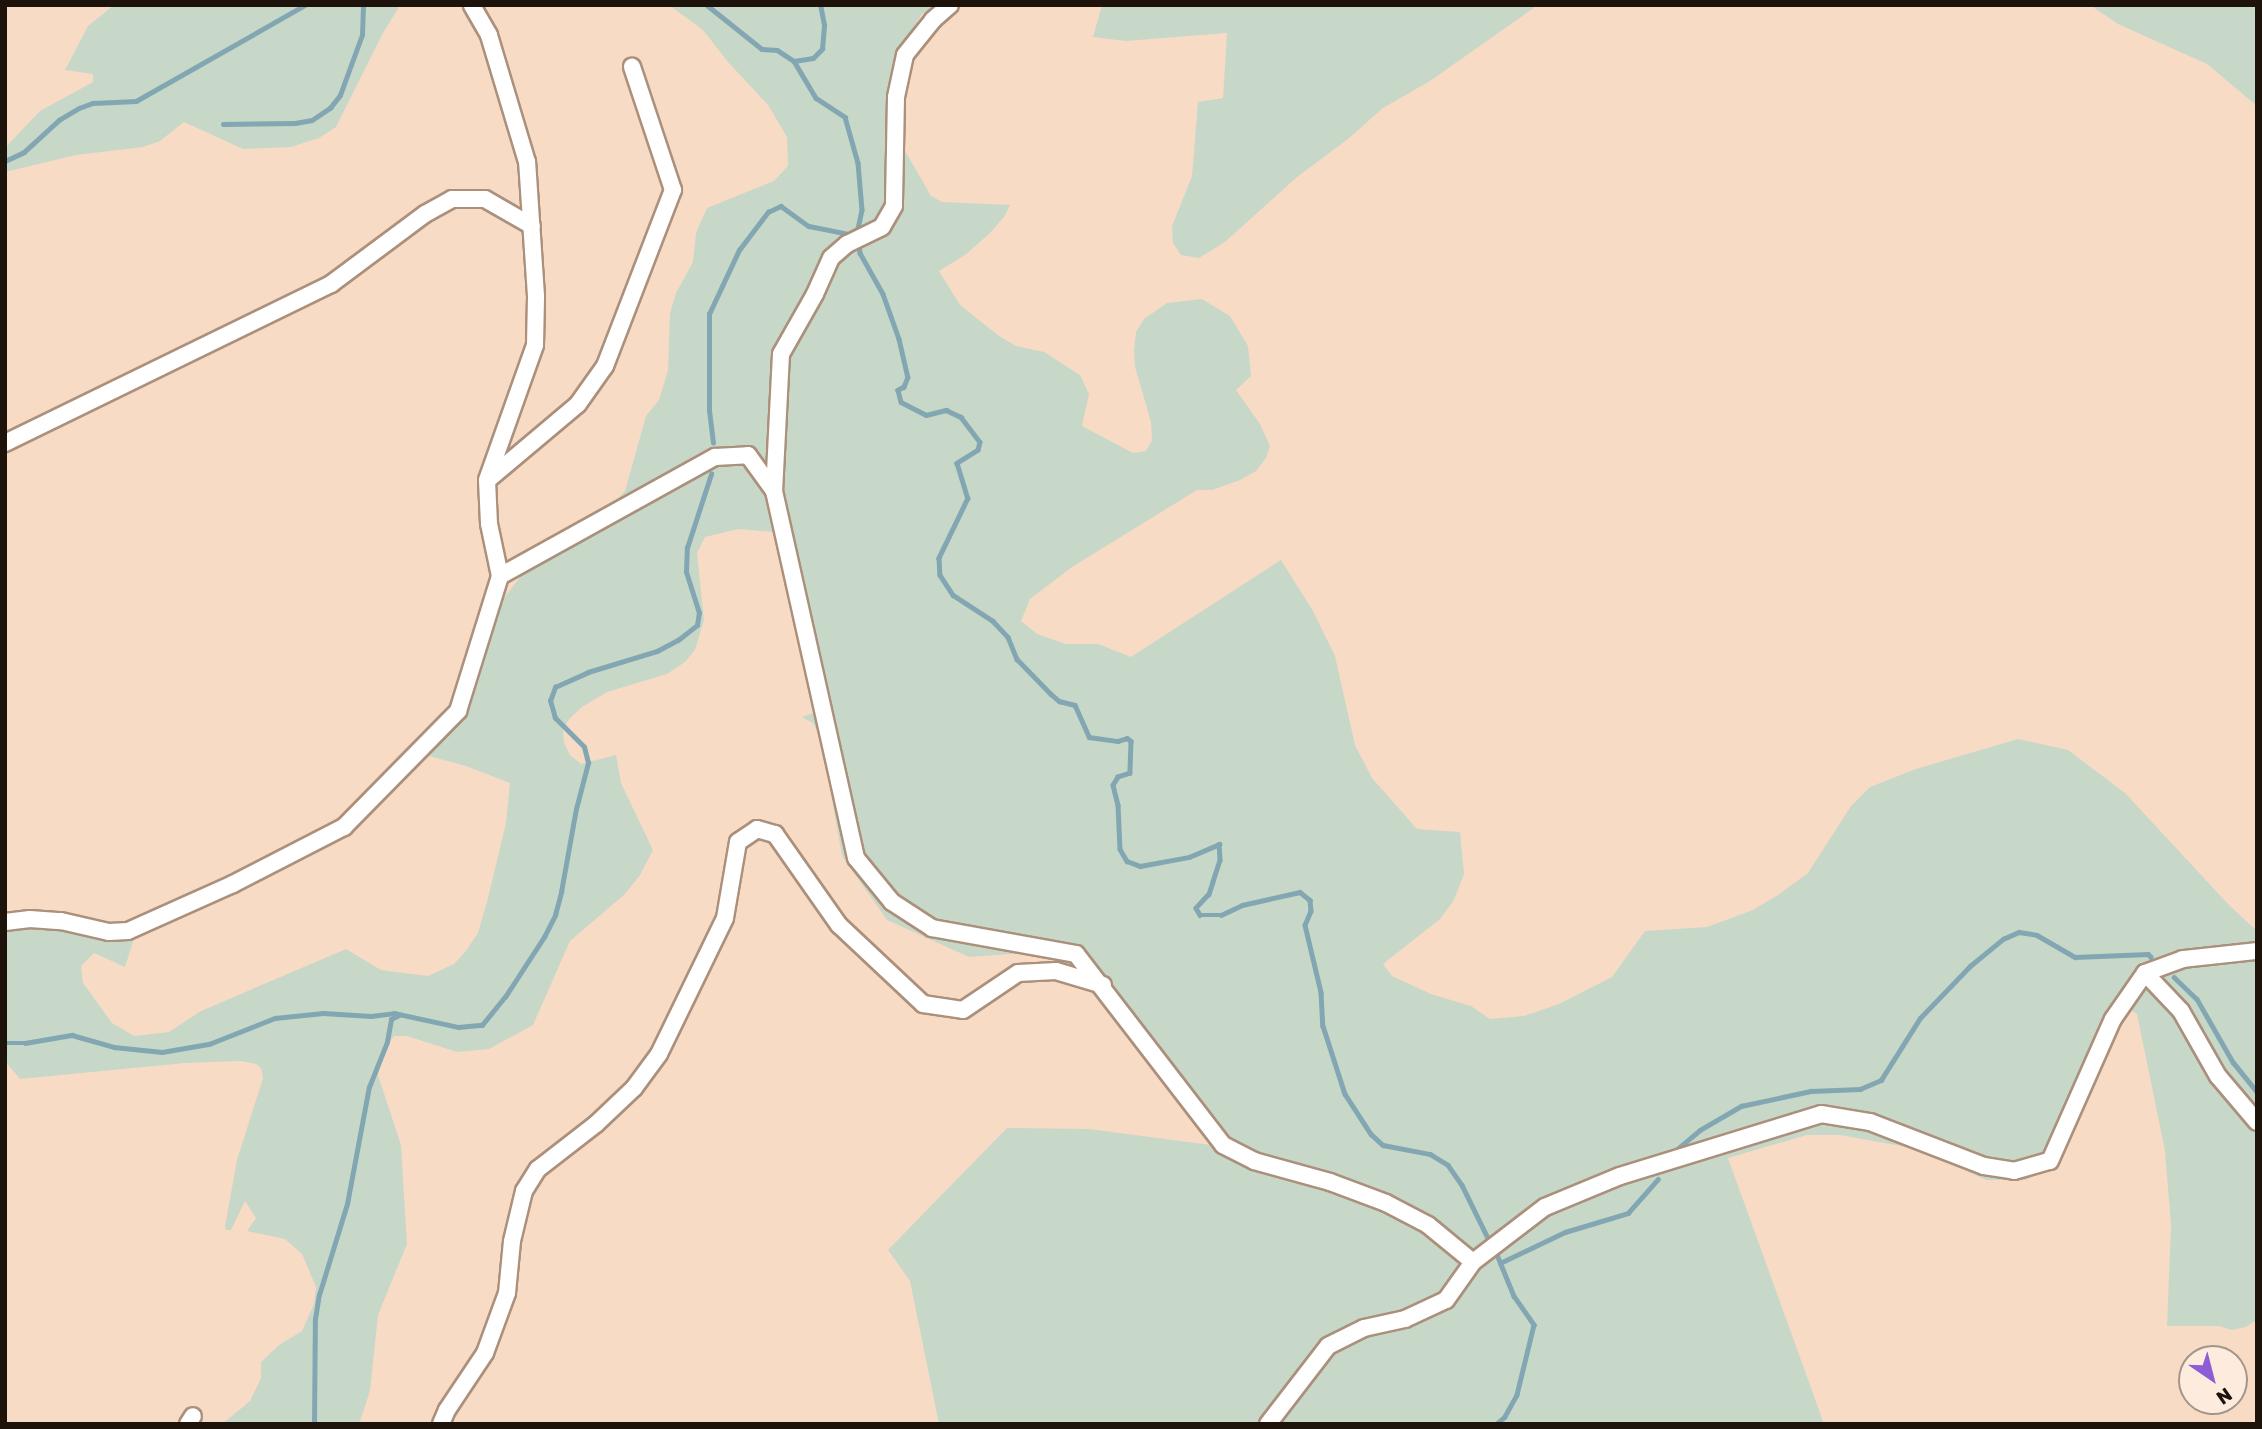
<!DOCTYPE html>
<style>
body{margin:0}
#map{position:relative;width:2262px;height:1429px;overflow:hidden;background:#f8dbc5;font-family:Rubik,sans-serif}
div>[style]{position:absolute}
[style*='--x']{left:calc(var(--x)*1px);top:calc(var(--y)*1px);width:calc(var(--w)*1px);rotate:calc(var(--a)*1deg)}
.green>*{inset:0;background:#c7d8c9}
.stream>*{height:4.5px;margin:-2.25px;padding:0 2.25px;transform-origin:2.25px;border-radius:2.25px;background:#83a7b2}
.roads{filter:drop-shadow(2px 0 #ab907c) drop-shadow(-2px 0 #ab907c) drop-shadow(0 2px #ab907c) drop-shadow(0 -2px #ab907c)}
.minor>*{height:16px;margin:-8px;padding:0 8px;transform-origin:8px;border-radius:8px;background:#fff}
span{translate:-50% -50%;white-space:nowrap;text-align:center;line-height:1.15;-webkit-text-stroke:6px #fdebde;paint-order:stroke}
.frame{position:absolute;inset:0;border:7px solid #1d130b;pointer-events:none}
.north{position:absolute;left:2178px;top:1345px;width:70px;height:70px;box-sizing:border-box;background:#fdebde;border:2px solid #a3958a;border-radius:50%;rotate:145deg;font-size:19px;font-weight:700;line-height:28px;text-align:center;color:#1d130b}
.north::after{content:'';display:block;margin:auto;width:24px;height:32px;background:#8d5dd6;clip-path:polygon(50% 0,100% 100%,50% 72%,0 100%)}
</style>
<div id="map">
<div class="green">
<div style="clip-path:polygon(114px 5px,400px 5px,382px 35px,336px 127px,319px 138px,291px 147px,243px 149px,184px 122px,160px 141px,143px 147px,76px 155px,5px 172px,5px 148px,40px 111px,93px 82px,93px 74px,65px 70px,88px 26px)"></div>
<div style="clip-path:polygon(669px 5px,939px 5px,922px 14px,898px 52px,892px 73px,892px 128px,931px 196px,942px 202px,1010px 205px,1004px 217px,989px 234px,965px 255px,939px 271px,960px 305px,999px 336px,1016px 346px,1044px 352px,1080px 375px,1089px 394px,1082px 426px,1133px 453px,1146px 451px,1152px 440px,1151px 422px,1135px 367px,1134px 350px,1136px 332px,1144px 319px,1167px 303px,1202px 299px,1230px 316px,1248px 346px,1251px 376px,1236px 390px,1260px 424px,1270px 446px,1266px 458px,1256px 471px,1240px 480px,1212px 490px,1197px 490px,1072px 567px,1030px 599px,1021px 621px,1037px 634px,1066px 644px,1098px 644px,1131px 657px,1281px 560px,1313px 611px,1335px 656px,1355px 745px,1372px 778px,1417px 829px,1460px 832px,1464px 874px,1454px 900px,1440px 919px,1383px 964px,1392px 976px,1431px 994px,1471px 1006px,1490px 1019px,1524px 1016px,1559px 1004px,1612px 977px,1645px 931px,1707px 927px,1753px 910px,1778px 895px,1808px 873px,1851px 806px,1870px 787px,1916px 769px,2018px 739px,2068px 750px,2125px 793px,2229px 905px,2257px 931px,2255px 1321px,2246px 1327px,2232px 1330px,2219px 1326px,2167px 1326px,2171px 1225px,2165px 1151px,2137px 1014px,2131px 1010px,2125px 1013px,2085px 1091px,2060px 1162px,2026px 1180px,1986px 1180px,1918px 1149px,1840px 1135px,1807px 1135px,1728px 1158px,1824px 1424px,939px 1424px,910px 1281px,888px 1250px,922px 1215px,1007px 1128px,1089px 1129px,1211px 1145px,1099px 995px,1071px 965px,1038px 952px,969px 957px,887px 920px,842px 856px,822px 743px,813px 723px,802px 717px,824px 709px,783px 542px,774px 532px,738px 529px,705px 537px,697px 553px,704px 620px,695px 650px,685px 662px,667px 674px,607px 692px,582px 707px,569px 719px,563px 730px,564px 743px,570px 755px,581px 764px,616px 755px,621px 783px,653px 850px,640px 875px,625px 894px,570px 941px,533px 1025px,489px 1049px,457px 1052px,407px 1036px,394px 1036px,383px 1050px,378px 1075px,401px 1145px,407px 1244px,378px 1315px,370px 1391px,359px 1424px,217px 1424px,226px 1421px,250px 1401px,261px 1378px,261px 1362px,279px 1345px,302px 1331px,314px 1304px,316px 1287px,302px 1254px,285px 1239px,247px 1231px,256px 1218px,245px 1201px,231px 1230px,226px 1230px,225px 1226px,237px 1160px,263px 1078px,261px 1068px,256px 1064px,241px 1061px,185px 1063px,20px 1079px,5px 1061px,5px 916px,41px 911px,63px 913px,136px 932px,125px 967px,94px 953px,81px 966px,83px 983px,112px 1023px,134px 1036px,169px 1032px,201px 1011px,346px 949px,381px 970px,428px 976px,454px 964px,465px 952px,478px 933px,488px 898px,506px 823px,510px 783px,466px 766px,418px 753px,473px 684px,483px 660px,497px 607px,528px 567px,599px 518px,625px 491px,646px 416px,659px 400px,668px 370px,670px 313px,676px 293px,693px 262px,696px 233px,707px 208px,774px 181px,788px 166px,787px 137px,768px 105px,728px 62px,703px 30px)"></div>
<div style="clip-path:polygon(1102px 5px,1538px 5px,1430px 81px,1383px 108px,1348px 139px,1297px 177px,1225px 242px,1199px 258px,1181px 255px,1173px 243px,1172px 226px,1192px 176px,1198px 102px,1223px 98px,1227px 33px,1126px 41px,1093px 37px)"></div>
<div style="clip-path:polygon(2090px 5px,2257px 5px,2257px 106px,2207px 64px,2118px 24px)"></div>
</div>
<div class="stream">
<div style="--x:707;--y:5;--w:70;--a:38.7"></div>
<div style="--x:762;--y:49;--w:15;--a:4"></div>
<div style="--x:777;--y:50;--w:20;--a:33"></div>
<div style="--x:794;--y:61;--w:43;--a:59.3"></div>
<div style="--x:816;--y:98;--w:35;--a:33"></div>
<div style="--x:845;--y:117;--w:48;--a:74.2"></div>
<div style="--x:858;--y:163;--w:47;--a:85.1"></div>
<div style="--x:862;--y:210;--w:25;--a:102"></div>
<div style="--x:794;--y:61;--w:19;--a:-9"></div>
<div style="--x:813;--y:58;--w:13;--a:-45"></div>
<div style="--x:822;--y:49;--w:24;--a:-85"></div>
<div style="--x:824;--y:25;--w:20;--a:-101"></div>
<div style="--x:223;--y:124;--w:72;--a:-0.8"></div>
<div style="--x:295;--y:123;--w:17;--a:-10"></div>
<div style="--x:312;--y:120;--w:22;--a:-34"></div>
<div style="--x:330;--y:108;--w:16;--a:-52"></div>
<div style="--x:340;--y:95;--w:64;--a:-69.9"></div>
<div style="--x:362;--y:35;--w:30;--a:-88"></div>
<div style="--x:5;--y:161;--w:21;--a:-25"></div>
<div style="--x:24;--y:152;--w:47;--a:-42.4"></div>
<div style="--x:59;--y:120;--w:23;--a:-31"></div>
<div style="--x:79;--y:108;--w:15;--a:-20"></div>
<div style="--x:93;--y:103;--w:43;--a:-2.7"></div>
<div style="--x:136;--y:101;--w:194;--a:-29.6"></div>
<div style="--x:859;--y:242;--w:11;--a:85"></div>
<div style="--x:860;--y:253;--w:47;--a:60.7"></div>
<div style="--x:883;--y:294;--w:48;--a:70.4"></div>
<div style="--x:899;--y:339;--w:39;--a:77"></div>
<div style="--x:908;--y:377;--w:11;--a:112"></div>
<div style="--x:904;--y:387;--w:7;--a:153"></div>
<div style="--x:898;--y:390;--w:12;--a:76"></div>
<div style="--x:901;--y:402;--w:28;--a:27"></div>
<div style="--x:926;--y:415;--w:21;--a:-14"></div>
<div style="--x:946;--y:410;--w:17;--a:25"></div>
<div style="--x:961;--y:417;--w:31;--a:53"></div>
<div style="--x:980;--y:442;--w:8;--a:104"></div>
<div style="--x:978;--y:450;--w:25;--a:148"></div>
<div style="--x:957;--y:463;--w:37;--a:73"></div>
<div style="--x:968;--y:498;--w:67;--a:115.8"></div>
<div style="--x:939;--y:558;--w:17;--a:87"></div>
<div style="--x:940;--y:575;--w:24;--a:57"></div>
<div style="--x:953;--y:595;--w:48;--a:33"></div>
<div style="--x:993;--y:621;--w:22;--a:47"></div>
<div style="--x:1008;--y:637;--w:24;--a:68"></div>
<div style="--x:1017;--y:659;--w:49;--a:45.8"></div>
<div style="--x:1051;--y:694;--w:11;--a:41"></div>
<div style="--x:1059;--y:701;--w:16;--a:14"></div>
<div style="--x:1075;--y:705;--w:35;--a:66"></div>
<div style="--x:1089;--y:737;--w:29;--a:8"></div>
<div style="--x:1118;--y:741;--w:9;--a:-18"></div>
<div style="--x:1127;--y:738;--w:5;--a:37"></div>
<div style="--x:1131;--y:741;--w:32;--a:92"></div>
<div style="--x:1130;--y:773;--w:13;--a:162"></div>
<div style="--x:1118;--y:777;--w:9;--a:122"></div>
<div style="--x:1113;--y:785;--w:21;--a:76"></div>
<div style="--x:1118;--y:805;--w:44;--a:87.4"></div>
<div style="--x:1120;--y:849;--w:14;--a:60"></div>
<div style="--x:1127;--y:861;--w:14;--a:21"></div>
<div style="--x:1140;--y:866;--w:50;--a:-10.4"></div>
<div style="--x:1189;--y:857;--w:33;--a:-23"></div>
<div style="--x:1219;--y:844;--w:16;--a:86"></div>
<div style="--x:1220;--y:860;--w:23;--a:108"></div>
<div style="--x:1213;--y:882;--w:13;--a:108"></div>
<div style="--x:1209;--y:894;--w:19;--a:133"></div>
<div style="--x:1196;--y:908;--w:8;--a:60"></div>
<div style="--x:1200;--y:915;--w:21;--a:0"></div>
<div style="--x:1221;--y:915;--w:23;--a:-25"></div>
<div style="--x:1242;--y:905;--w:59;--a:-12.6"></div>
<div style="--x:1300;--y:892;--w:13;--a:39"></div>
<div style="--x:1310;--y:900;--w:11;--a:85"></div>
<div style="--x:1311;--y:911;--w:15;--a:113"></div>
<div style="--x:1305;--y:925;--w:69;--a:76.6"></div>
<div style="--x:1321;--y:992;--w:34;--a:87"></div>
<div style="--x:1323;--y:1026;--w:71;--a:72.1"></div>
<div style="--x:1345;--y:1094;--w:48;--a:57"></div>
<div style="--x:1371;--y:1134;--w:16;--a:43"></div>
<div style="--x:1383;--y:1145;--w:48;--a:10.8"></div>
<div style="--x:1430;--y:1154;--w:21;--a:31"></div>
<div style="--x:1448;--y:1165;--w:24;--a:55"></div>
<div style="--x:1462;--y:1185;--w:61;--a:63.9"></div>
<div style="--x:713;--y:443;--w:33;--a:-97"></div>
<div style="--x:709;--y:410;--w:96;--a:-90"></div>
<div style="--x:709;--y:314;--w:71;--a:-64.9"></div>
<div style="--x:739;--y:250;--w:48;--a:-52.7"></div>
<div style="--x:768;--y:212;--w:14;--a:-25"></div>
<div style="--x:781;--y:206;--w:34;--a:36"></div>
<div style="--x:809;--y:226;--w:41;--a:11.3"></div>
<div style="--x:849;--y:234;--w:9;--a:-32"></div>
<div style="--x:2174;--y:977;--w:32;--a:44"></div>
<div style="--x:2197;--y:999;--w:73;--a:60.3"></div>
<div style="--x:2233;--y:1062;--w:38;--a:51"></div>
<div style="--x:5;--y:1043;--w:20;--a:0"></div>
<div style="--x:25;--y:1043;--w:48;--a:-9.7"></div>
<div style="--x:72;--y:1035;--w:44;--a:15.9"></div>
<div style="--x:114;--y:1047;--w:48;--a:5.9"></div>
<div style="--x:162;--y:1052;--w:48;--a:-9.7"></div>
<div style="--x:209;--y:1044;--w:71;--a:-21.5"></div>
<div style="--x:275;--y:1018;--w:48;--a:-5.9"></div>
<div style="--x:323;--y:1013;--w:48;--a:3.6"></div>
<div style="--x:371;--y:1016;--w:23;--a:-7"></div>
<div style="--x:394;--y:1013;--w:66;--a:12.3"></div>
<div style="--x:458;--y:1027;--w:24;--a:-5"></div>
<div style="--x:482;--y:1025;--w:36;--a:-51"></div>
<div style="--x:505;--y:997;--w:72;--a:-57"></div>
<div style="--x:544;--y:937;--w:25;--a:-63"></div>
<div style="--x:555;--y:915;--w:24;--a:-75"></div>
<div style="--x:561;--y:892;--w:84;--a:-79.8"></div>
<div style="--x:576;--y:809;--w:48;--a:-75.4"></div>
<div style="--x:588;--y:763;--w:16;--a:-104"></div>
<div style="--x:584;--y:747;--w:41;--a:-135"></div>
<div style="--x:555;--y:718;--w:18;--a:-106"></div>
<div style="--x:550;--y:701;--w:15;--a:-70"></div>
<div style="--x:555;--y:687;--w:36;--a:-24"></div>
<div style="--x:588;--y:672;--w:72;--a:-16.9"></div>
<div style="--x:657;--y:651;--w:24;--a:-28"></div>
<div style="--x:678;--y:640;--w:24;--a:-38"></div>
<div style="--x:697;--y:625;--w:12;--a:-81"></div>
<div style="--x:699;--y:613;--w:43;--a:-107.6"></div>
<div style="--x:686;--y:572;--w:24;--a:-88"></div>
<div style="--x:687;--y:548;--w:78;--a:-72"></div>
<div style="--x:1669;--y:1156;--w:40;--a:-40"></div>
<div style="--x:1700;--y:1130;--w:48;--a:-30.3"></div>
<div style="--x:1741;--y:1106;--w:72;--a:-12.1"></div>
<div style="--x:1811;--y:1091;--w:49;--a:-2.3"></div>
<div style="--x:1860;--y:1089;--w:23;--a:-23"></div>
<div style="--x:1881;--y:1080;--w:73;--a:-57.8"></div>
<div style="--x:1920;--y:1018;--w:72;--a:-46.1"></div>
<div style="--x:1970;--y:966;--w:43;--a:-39.3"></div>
<div style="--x:2003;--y:939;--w:17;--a:-24"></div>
<div style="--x:2019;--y:932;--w:18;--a:9"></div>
<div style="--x:2037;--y:935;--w:44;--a:30.1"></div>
<div style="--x:2075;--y:957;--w:73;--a:-2.4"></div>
<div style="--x:2148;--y:954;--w:4;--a:45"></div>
<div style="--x:1496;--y:1252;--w:48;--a:67.8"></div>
<div style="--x:1514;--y:1296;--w:35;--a:55"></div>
<div style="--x:1534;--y:1325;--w:72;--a:103.7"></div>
<div style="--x:1517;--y:1395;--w:25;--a:119"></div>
<div style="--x:1505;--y:1417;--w:11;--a:139"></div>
<div style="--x:1500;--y:1263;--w:72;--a:-25.5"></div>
<div style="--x:1565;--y:1232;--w:66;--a:-16.8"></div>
<div style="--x:1628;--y:1213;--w:45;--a:-48.6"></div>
<div style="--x:314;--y:1424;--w:105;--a:-89.5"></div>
<div style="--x:315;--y:1319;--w:24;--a:-81"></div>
<div style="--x:319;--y:1295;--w:95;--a:-72.9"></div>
<div style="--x:347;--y:1204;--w:119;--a:-79.4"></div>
<div style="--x:369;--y:1087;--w:48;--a:-68.2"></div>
<div style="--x:387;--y:1042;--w:23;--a:-80"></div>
<div style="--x:391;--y:1019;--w:9;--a:-27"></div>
</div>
<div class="roads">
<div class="minor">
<div style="--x:950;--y:5;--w:23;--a:139"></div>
<div style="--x:933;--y:20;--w:45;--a:128.7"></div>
<div style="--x:905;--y:55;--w:43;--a:102.1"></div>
<div style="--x:896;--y:97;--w:109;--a:91.1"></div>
<div style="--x:894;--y:206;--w:24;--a:120"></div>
<div style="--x:882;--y:227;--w:39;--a:154"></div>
<div style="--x:847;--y:244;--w:21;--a:139"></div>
<div style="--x:831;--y:258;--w:39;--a:114"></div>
<div style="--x:815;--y:294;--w:69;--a:119.5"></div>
<div style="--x:781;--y:354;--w:137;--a:92.9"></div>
<div style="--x:774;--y:491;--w:376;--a:77.4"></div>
<div style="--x:856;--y:858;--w:57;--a:50.7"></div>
<div style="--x:892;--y:902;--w:48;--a:33"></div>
<div style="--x:932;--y:928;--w:146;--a:10.2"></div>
<div style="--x:1076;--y:954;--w:241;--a:52.4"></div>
<div style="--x:1223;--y:1145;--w:35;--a:27"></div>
<div style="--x:1254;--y:1161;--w:79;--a:15.4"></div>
<div style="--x:1330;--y:1182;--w:60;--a:20.6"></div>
<div style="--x:1386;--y:1203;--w:47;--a:27.6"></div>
<div style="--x:1428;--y:1225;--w:58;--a:39.4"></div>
<div style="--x:5;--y:443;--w:363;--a:-26"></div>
<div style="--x:331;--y:284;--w:117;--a:-36.7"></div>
<div style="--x:425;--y:214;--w:31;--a:-29"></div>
<div style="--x:452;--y:199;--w:33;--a:0"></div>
<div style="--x:485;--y:199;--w:54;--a:29.9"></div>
<div style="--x:489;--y:479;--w:116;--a:-40.1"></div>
<div style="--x:578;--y:404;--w:47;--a:-54.6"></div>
<div style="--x:605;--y:366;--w:189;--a:-68.9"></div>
<div style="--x:673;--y:190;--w:130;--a:-108.4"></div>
<div style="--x:500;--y:576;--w:246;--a:-29"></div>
<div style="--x:715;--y:457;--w:33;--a:-3"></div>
<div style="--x:748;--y:455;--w:44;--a:54.2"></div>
<div style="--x:5;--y:922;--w:25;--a:-7"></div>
<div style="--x:30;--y:919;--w:31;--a:4"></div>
<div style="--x:61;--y:921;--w:49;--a:12.9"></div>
<div style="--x:109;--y:932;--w:19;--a:-3"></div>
<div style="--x:128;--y:931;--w:115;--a:-24.1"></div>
<div style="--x:233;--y:884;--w:125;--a:-27.2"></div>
<div style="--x:344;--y:827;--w:163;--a:-45.5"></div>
<div style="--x:458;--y:711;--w:141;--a:-72.7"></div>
<div style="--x:500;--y:576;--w:53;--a:-101.9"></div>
<div style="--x:489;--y:524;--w:44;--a:-92.6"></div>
<div style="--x:487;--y:480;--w:143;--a:-70.4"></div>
<div style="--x:535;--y:345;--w:49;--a:-88.8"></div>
<div style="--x:536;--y:296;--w:134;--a:-93.8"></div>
<div style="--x:527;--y:162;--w:133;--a:-106.7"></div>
<div style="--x:489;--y:35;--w:34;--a:-120"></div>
<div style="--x:2145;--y:973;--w:52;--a:46.5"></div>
<div style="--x:2181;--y:1011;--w:75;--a:60.4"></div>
<div style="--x:2218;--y:1076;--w:60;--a:49.7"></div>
<div style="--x:188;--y:1424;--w:9;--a:-58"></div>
<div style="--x:441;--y:1424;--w:15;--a:-67"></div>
<div style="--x:447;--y:1410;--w:69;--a:-56.3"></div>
<div style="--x:485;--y:1353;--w:64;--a:-69.9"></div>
<div style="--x:507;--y:1293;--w:52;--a:-84.5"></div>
<div style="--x:512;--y:1241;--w:51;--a:-76.5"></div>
<div style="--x:524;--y:1191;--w:26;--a:-58"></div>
<div style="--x:538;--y:1169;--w:73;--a:-37.8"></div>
<div style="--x:596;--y:1124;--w:52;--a:-43.5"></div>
<div style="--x:634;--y:1088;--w:42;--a:-53.7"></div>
<div style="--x:659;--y:1054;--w:151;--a:-64.1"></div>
<div style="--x:725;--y:918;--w:77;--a:-80.3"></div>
<div style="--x:738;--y:842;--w:23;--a:-34"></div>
<div style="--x:757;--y:829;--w:19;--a:16"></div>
<div style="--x:775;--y:834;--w:111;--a:54.9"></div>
<div style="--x:839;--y:925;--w:115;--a:43.2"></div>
<div style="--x:923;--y:1004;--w:40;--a:8.5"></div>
<div style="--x:963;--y:1010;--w:66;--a:-33.9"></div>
<div style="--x:1018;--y:973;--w:38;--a:-3"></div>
<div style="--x:1056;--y:971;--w:49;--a:16.6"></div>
<div style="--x:1268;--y:1424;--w:98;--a:-52.4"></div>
<div style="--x:1328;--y:1346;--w:40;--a:-26.6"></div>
<div style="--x:1364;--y:1328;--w:42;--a:-12.4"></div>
<div style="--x:1405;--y:1319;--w:45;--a:-24.9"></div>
<div style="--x:1446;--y:1300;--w:47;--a:-54.6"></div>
<div style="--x:1473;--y:1262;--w:91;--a:-37.4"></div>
<div style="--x:1545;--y:1207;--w:81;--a:-22.5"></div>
<div style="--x:1620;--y:1176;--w:210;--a:-17.1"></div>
<div style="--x:1821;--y:1114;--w:50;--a:9.3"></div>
<div style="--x:1870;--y:1122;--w:122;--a:21.1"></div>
<div style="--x:1984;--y:1166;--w:30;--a:9"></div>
<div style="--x:2014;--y:1171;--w:37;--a:-16"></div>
<div style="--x:2050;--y:1161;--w:155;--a:-66.1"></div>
<div style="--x:2113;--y:1019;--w:56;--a:-55.2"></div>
<div style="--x:2145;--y:973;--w:40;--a:-20.2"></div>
<div style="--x:2183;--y:959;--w:74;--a:-6.2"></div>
</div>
</div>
<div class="frame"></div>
<div class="north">N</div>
</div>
